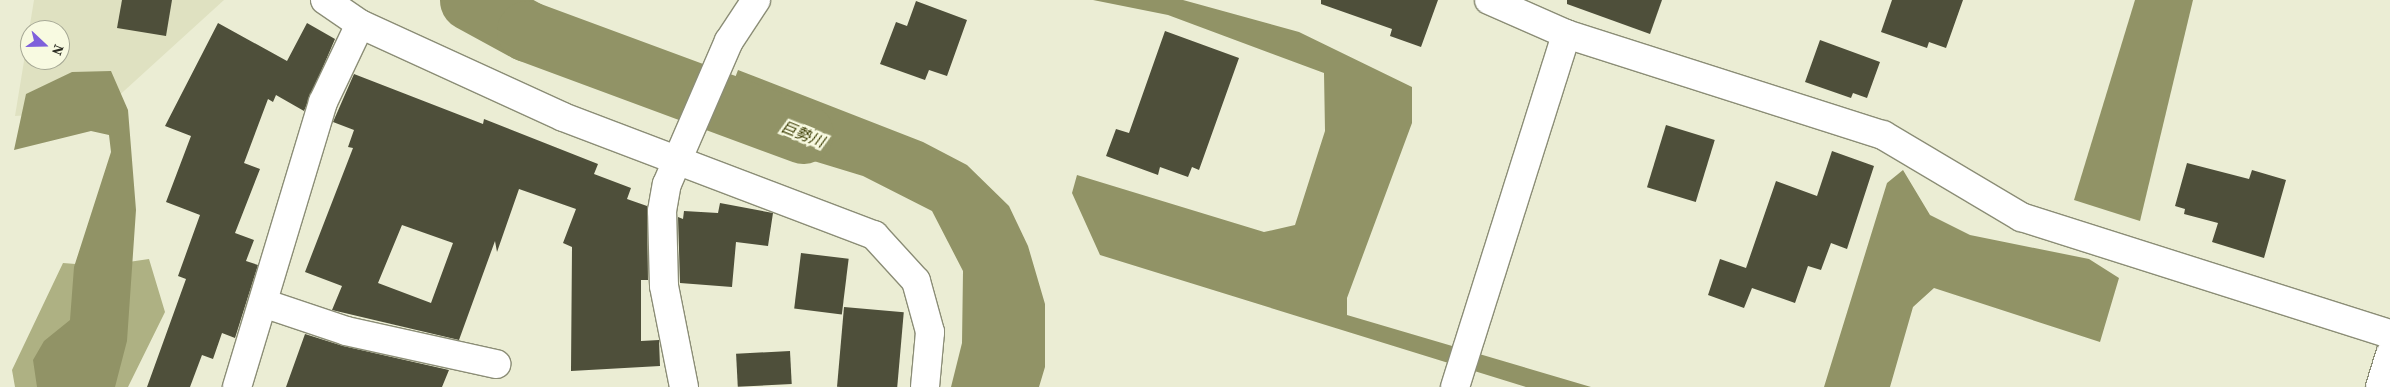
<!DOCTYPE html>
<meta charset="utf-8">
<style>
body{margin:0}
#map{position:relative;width:2390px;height:387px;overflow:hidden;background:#ebedd4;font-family:"Source Serif 4","Noto Sans JP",serif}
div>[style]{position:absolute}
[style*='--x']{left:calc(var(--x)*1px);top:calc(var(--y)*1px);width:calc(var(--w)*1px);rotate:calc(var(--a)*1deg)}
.built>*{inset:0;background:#dfe1c1}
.forest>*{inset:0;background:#aeb183}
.water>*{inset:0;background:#919366}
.river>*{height:61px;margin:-30.5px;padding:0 30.5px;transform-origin:30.5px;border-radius:30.5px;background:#919366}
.building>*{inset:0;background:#4e4f3a;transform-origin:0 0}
.roads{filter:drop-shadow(1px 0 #8b8d76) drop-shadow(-1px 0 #8b8d76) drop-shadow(0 1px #8b8d76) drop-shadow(0 -1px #8b8d76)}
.street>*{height:28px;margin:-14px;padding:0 14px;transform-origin:14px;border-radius:14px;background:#fff}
span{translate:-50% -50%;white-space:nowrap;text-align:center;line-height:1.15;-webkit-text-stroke:5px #f8fae1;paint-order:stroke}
.water-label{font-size:15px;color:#393a00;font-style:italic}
.north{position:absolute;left:20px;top:20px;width:50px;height:50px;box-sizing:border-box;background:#f8fae1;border:1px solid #a6a895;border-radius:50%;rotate:111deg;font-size:14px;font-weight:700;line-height:20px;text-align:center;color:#2b2c22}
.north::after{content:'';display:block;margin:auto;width:18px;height:22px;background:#7e60db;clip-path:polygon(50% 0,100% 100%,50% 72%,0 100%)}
</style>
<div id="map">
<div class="built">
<div style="clip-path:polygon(evenodd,34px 0,224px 0,102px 111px,15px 116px,34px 0,30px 30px,60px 30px,60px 60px,30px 60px,30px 30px)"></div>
</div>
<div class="forest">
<div style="clip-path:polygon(149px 259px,165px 312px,128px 387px,15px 387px,12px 370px,63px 263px,101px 266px)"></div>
</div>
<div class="water">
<div style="clip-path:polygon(1093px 0,1183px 0,1299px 32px,1412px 87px,1412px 123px,1347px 298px,1347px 315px,1591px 387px,1526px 387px,1100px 255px,1072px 193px,1077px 175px,1264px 232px,1295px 225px,1325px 131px,1324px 73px,1168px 15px)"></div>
<div style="clip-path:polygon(2135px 0,2193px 0,2140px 221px,2074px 200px)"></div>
<div style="clip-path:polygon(738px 70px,923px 142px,967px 165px,1009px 206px,1028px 246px,1045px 304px,1045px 367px,1039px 387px,951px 387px,962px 343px,963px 271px,932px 211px,863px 176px,715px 131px)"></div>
<div style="clip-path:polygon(111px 71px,128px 110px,136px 210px,127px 341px,115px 387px,37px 387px,33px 360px,44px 341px,70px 320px,74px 267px,111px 152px,109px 135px,91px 131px,14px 150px,26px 94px,72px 72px)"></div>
<div style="clip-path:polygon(1903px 170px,1930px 215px,1970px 235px,2089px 259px,2119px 278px,2100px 342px,1934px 288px,1913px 307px,1890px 387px,1824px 387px,1887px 183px)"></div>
</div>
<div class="river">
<div style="--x:470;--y:0;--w:65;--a:28.5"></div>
<div style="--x:527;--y:31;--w:294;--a:20.3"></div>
</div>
<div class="building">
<div style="clip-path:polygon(122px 0,172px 0,166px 36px,117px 28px)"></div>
<div style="clip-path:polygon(1321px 0,1438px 0,1421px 47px,1390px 36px,1392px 29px,1321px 4px)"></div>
<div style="clip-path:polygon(1567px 0,1662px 0,1650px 34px,1567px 4px)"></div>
<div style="clip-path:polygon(1892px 0,1963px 0,1946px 48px,1929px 42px,1927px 48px,1881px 32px)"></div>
<div style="clip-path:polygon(916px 1px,967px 20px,947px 76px,929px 70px,925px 80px,880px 64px,896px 22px,907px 26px)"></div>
<div style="clip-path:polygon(218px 23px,287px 61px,307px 23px,335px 39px,304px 111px,276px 95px,273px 102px,268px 99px,244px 163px,260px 169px,235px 233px,254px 240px,246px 261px,258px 265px,235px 338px,222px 333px,213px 359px,202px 355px,190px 387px,147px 387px,186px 279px,178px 276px,200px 215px,166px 202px,191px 136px,165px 126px)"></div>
<div style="clip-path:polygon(1165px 31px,1239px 58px,1199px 170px,1192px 167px,1188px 177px,1160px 167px,1158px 175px,1106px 156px,1116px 129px,1129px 133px)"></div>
<div style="clip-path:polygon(1820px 40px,1880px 62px,1867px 98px,1853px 93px,1851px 98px,1805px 82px)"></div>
<div style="clip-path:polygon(evenodd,354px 74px,483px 124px,484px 119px,598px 164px,594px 174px,631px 188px,627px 199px,647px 206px,648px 280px,641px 280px,641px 341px,659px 340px,660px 366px,571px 371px,572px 247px,563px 243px,576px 209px,519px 189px,497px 252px,495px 241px,459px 340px,332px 310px,342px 286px,305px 272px,353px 148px,348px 147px,354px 130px,333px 122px,354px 74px,402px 225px,453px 243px,431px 303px,378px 283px,402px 225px)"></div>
<div style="left:1666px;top:125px;width:51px;height:65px;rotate:17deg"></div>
<div style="clip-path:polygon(1832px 151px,1874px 166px,1847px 249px,1831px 243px,1821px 270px,1808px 266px,1795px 303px,1752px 288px,1744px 308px,1708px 295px,1720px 259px,1746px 268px,1776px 181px,1817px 196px)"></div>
<div style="clip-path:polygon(2187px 163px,2249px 179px,2252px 170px,2286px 180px,2264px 258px,2212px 242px,2218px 223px,2184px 214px,2185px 209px,2175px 206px)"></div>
<div style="clip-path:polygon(720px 203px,773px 213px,768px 246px,736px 242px,732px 287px,680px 283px,678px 217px,683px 219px,684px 211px,718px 213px)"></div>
<div style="left:801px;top:253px;width:48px;height:56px;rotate:7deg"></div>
<div style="left:844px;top:307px;width:60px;height:80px;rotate:5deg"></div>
<div style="clip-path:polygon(305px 334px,343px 346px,449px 370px,442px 387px,286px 387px)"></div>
<div style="left:790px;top:351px;width:33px;height:54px;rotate:87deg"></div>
</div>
<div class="roads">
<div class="street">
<div style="--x:325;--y:0;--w:42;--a:34.4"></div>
<div style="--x:360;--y:24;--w:223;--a:24.6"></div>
<div style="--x:563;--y:117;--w:333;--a:20.8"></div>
<div style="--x:874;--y:235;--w:62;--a:47.6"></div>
<div style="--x:916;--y:281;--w:53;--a:74.6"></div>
<div style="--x:930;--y:332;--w:55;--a:95.2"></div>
<div style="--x:1489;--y:0;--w:84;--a:23.8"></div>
<div style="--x:1566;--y:34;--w:333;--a:17.7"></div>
<div style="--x:1883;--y:135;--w:161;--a:30.7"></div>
<div style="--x:2021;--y:217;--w:387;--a:17.6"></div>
<div style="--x:263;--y:303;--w:88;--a:18.6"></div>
<div style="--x:346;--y:331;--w:154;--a:12.4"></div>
<div style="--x:237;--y:387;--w:298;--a:-73.2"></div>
<div style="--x:323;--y:102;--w:86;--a:-64.6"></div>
<div style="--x:684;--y:387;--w:103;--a:-101.2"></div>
<div style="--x:664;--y:286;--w:75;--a:-91.5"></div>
<div style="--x:662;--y:211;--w:27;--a:-80"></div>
<div style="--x:667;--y:184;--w:156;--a:-66.6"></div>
<div style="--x:729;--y:41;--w:49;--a:-56.6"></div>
<div style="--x:1455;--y:387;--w:370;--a:-72.5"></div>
<div style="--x:2380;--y:387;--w:34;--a:-73"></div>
</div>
</div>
<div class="water-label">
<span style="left:803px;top:134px;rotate:22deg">巨勢川</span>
</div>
<div class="north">N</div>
</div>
